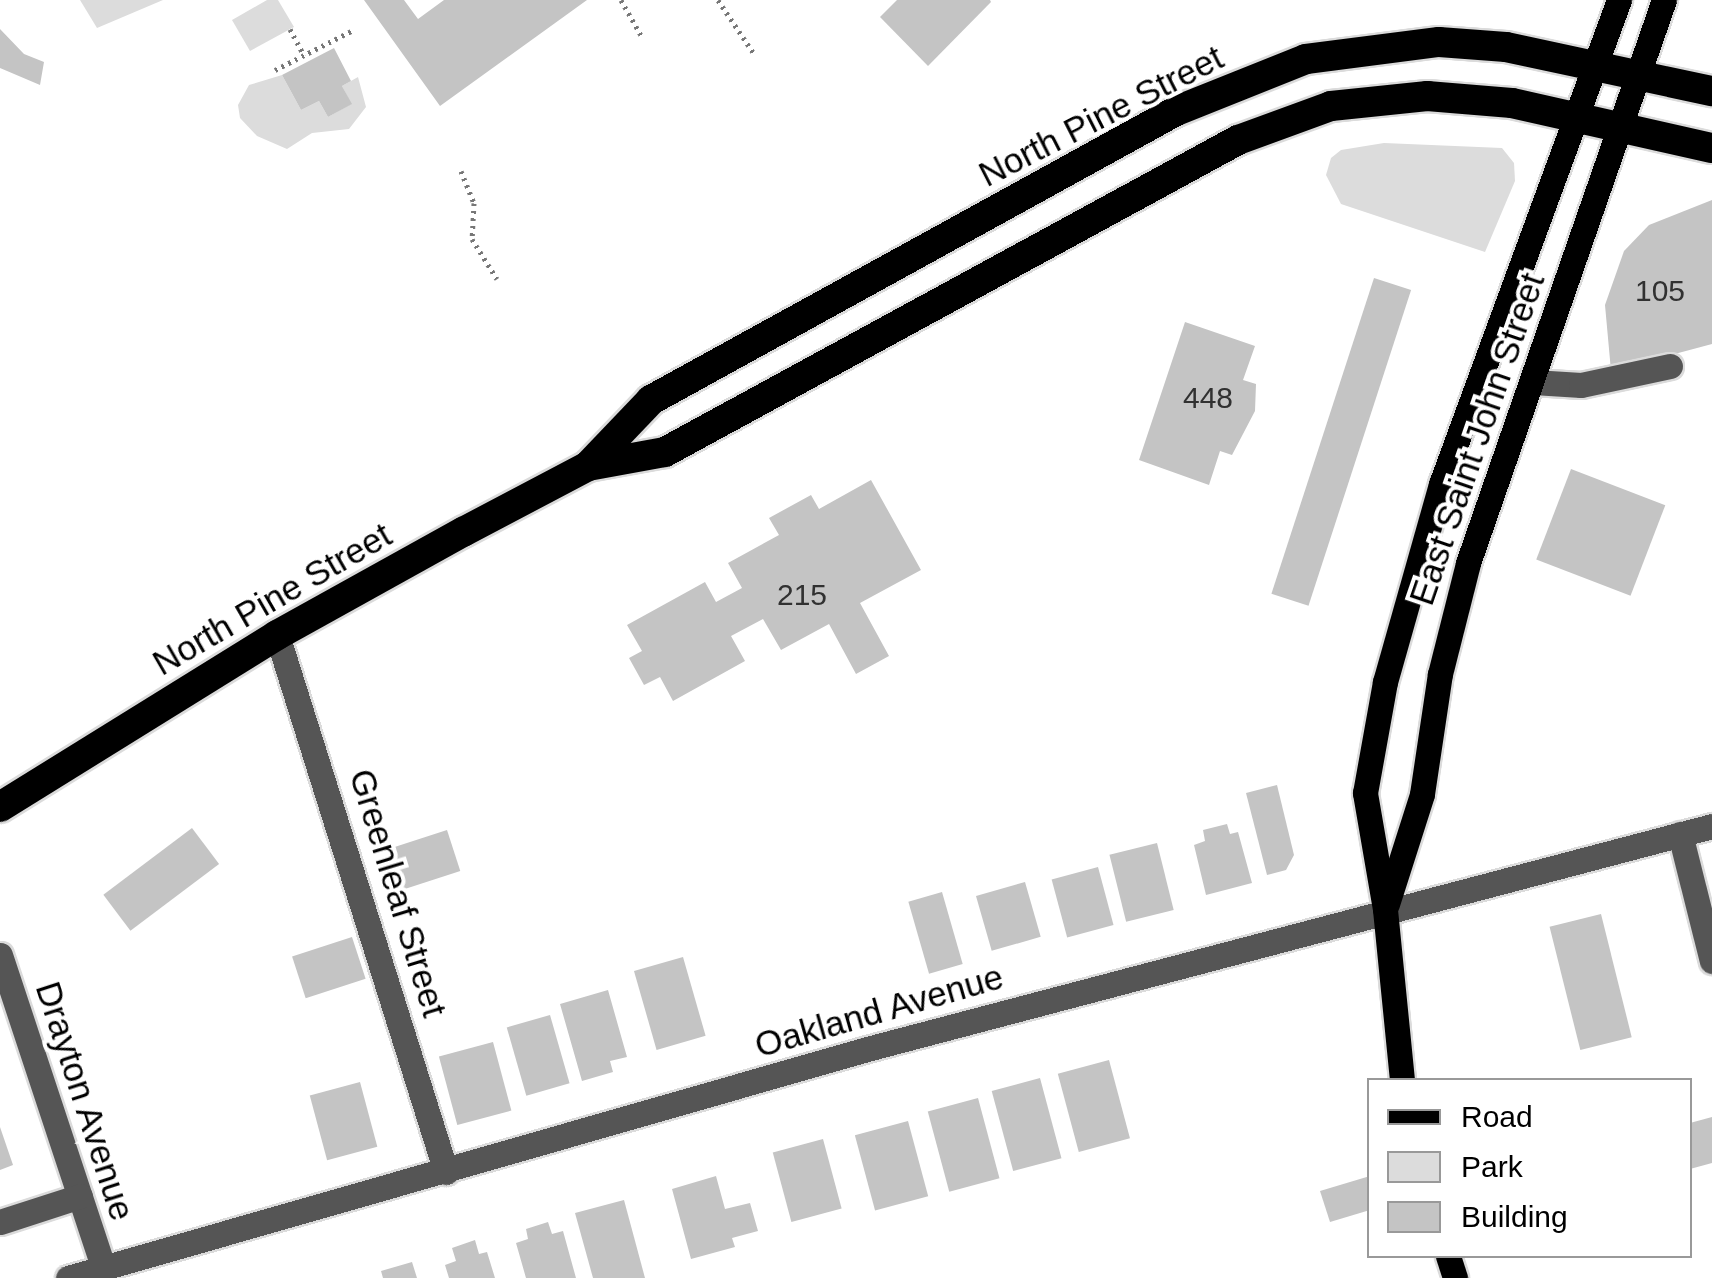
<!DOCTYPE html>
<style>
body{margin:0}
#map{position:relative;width:1712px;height:1278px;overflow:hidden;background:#fff;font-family:Helvetica,sans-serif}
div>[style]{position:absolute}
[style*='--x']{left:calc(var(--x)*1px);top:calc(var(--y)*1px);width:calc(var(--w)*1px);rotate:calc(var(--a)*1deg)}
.green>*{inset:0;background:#dcdcdc}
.building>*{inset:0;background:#c4c4c4;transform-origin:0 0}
.path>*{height:5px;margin-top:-2.5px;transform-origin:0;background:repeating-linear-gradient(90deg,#777 0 2.5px,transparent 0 7.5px)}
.roads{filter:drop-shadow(2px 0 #dbdbdb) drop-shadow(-2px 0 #dbdbdb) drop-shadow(0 2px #dbdbdb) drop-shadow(0 -2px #dbdbdb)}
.minor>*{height:25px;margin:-12.5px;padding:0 12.5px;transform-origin:12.5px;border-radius:12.5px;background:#555}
.major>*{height:25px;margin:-12.5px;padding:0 12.5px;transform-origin:12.5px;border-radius:12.5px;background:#000}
.highway>*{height:30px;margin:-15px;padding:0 15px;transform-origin:15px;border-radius:15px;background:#000}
span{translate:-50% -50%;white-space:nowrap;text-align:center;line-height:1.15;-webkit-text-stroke:8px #fff;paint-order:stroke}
.number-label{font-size:30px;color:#313131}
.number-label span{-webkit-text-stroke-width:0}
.street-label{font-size:35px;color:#000}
.legend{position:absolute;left:1367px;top:1078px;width:325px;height:180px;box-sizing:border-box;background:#fff;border:2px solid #999;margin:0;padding:12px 18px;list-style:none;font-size:30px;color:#000}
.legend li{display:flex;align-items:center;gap:20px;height:50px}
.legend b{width:50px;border:2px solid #999}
</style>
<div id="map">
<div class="green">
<div style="clip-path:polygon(80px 0,163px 0,97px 28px)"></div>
<div style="clip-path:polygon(267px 0,278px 0,294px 27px,250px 51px,232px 20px)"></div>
<div style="clip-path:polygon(282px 75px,301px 110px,319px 101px,328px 117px,351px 104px,342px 86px,358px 77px,366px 107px,349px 129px,312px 133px,287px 149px,257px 136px,240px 118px,238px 105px,249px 85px)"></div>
<div style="clip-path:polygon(1384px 143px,1502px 148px,1514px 163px,1515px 181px,1485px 252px,1341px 204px,1326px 175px,1331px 158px,1341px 150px)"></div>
</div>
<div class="building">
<div style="clip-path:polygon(364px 0,404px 0,418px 19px,444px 0,587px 0,440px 106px)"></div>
<div style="clip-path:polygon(897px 0,990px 0,991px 2px,928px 66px,880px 17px)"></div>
<div style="clip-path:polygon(0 29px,24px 54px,44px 62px,40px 85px,0 68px)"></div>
<div style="clip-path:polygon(334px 48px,351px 81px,342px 86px,352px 104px,328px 117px,319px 101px,301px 110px,282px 75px)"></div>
<div style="clip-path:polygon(1712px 200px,1712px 344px,1611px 371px,1605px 305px,1624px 251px,1649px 225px)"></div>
<div style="left:1374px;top:278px;width:39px;height:332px;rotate:18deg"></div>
<div style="clip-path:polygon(1185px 322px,1255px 346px,1243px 380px,1256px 384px,1255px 411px,1232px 455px,1220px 451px,1209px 485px,1139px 460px)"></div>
<div style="left:1571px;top:469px;width:101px;height:97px;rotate:21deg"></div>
<div style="clip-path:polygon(871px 480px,921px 570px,860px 603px,889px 656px,856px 674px,829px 624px,781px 650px,763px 619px,731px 636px,745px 661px,673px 701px,660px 677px,644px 685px,629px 658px,642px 651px,627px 625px,705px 582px,716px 602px,742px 588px,728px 563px,779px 535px,769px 518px,811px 495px,819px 509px)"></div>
<div style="clip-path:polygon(1277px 785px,1294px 855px,1286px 870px,1267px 875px,1246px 793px)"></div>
<div style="clip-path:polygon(1227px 824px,1230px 834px,1238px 832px,1252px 883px,1206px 895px,1194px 845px,1205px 841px,1203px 830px)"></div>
<div style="left:192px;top:828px;width:45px;height:111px;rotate:53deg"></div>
<div style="left:447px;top:830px;width:43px;height:64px;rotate:72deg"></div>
<div style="left:1157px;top:843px;width:69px;height:49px;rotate:76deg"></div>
<div style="left:1098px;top:867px;width:60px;height:48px;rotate:75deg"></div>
<div style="left:1025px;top:882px;width:57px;height:51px;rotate:74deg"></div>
<div style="left:942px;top:892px;width:75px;height:35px;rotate:74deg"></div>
<div style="left:1601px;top:914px;width:127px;height:53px;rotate:76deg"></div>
<div style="left:352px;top:937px;width:44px;height:63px;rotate:72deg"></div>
<div style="left:683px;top:957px;width:82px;height:51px;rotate:74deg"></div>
<div style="clip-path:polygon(608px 990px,627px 1057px,610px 1061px,613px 1072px,582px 1081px,560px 1004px)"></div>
<div style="left:550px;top:1015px;width:71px;height:45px;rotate:74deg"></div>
<div style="left:493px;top:1042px;width:71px;height:56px;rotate:75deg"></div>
<div style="left:1109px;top:1060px;width:81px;height:53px;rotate:75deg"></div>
<div style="left:1040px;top:1078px;width:83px;height:50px;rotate:75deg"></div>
<div style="left:360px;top:1082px;width:67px;height:52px;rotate:75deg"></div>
<div style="left:978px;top:1098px;width:83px;height:52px;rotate:75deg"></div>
<div style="clip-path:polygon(1712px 1117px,1712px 1163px,1690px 1169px,1690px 1123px)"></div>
<div style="left:908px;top:1121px;width:78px;height:55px;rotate:75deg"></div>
<div style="clip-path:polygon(0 1127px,13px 1165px,0 1170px)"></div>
<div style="left:823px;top:1139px;width:72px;height:52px;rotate:75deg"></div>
<div style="clip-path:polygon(716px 1176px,725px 1209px,750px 1203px,758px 1231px,732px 1238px,735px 1247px,691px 1259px,672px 1189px)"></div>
<div style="clip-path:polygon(1370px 1176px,1370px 1210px,1330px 1222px,1320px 1191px)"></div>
<div style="clip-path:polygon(624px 1200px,645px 1278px,593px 1278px,575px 1213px)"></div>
<div style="clip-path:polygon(548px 1222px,552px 1234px,563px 1231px,576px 1278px,526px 1278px,516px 1243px,528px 1239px,526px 1229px)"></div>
<div style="clip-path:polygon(475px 1240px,479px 1254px,487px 1252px,495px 1278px,449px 1278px,445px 1265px,456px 1261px,452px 1248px)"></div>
<div style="clip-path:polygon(412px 1262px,417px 1278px,383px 1278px,381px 1271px)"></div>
</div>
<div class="path">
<div style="--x:621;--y:0;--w:43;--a:60.4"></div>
<div style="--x:718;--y:0;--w:66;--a:56.1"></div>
<div style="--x:290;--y:29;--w:30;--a:62"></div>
<div style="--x:275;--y:70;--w:88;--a:-27.1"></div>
<div style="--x:461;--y:171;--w:35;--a:68"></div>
<div style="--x:474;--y:203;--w:36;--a:93"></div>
<div style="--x:472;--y:239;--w:47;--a:58"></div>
</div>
<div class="roads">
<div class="minor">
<div style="--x:1533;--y:382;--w:48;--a:3.6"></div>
<div style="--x:1581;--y:385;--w:91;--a:-12.1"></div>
<div style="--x:277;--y:635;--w:563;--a:72.53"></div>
<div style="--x:1680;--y:834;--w:131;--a:75.9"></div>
<div style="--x:0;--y:955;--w:331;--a:71.7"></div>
<div style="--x:0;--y:1222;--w:84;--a:-18"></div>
<div style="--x:68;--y:1278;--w:831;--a:-15.99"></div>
<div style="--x:867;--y:1049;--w:874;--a:-14.78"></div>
</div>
<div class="major">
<div style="--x:1387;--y:904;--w:115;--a:-72.3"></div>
<div style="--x:1422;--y:794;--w:121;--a:-81.5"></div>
<div style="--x:1440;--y:674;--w:114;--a:-75.8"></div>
<div style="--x:1468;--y:563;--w:596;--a:-70.81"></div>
<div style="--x:1402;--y:1080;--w:172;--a:-95.7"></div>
<div style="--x:1385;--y:909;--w:118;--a:-99.8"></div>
<div style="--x:1365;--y:793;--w:113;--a:-79.8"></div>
<div style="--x:1385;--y:682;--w:206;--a:-74.2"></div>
<div style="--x:1441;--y:484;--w:516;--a:-69.81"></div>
<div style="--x:1448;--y:1256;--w:23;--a:72"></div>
</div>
<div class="highway">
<div style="--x:588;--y:466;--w:91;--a:-46.3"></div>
<div style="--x:651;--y:400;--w:599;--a:-28.83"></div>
<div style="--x:1176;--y:111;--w:140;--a:-21.8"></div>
<div style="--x:1306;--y:59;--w:134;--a:-7.3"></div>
<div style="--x:1439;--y:42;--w:67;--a:4.3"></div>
<div style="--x:1506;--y:47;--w:211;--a:12.1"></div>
<div style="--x:0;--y:807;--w:326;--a:-31.8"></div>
<div style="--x:277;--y:635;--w:213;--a:-29"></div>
<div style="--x:463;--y:532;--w:141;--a:-27.8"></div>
<div style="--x:588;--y:466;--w:78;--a:-10.3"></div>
<div style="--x:665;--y:452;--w:652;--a:-28.57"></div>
<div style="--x:1238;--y:140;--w:99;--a:-20.1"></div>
<div style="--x:1331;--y:106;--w:97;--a:-5.9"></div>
<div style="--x:1427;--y:96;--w:85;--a:4.7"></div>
<div style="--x:1512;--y:103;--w:205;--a:12.7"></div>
</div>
</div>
<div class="number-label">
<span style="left:1660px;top:291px">105</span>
<span style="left:1208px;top:398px">448</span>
<span style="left:802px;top:595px">215</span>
</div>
<div class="street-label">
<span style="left:1101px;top:116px;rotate:-27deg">North Pine Street</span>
<span style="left:1477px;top:439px;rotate:-71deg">East Saint John Street</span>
<span style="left:272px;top:599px;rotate:-30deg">North Pine Street</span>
<span style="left:398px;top:893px;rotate:73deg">Greenleaf Street</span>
<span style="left:879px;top:1011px;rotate:-16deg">Oakland Avenue</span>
<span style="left:85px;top:1101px;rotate:72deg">Drayton Avenue</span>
</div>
<ul class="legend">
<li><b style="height:12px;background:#000"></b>Road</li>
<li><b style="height:28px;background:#dcdcdc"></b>Park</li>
<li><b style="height:28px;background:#c4c4c4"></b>Building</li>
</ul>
</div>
